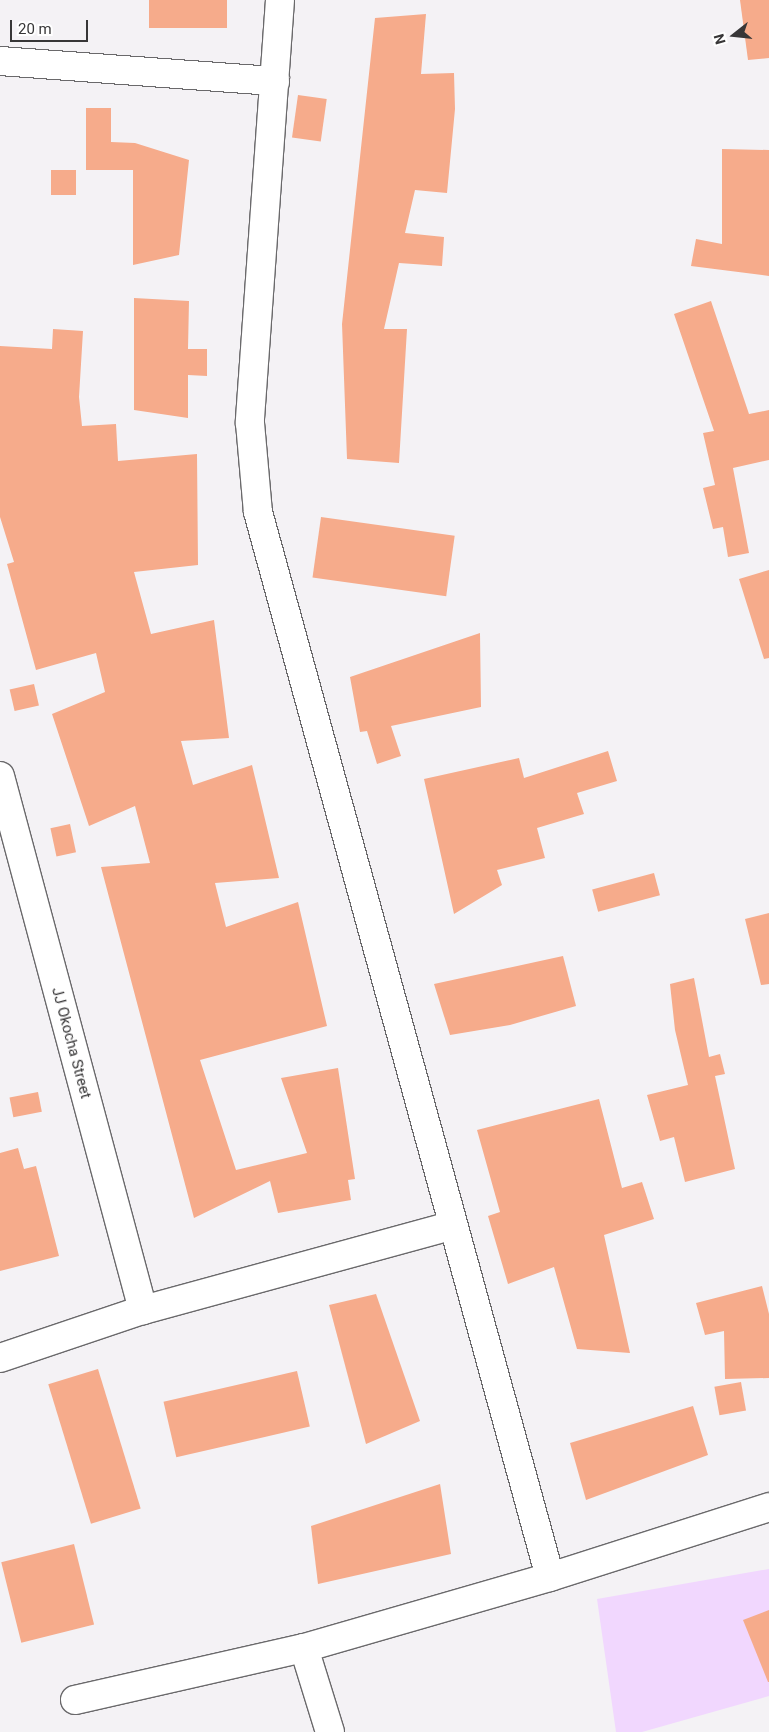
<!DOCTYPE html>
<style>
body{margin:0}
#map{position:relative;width:769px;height:1732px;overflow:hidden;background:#f4f2f5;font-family:Roboto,sans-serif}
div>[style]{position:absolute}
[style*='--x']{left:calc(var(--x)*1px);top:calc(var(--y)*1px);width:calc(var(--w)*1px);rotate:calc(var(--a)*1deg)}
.green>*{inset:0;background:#f1d7fe}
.building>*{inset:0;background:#f6ab8b;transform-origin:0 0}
.roads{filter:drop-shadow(1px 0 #6a696b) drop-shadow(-1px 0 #6a696b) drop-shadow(0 1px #6a696b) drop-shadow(0 -1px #6a696b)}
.street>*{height:28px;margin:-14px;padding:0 14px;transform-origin:14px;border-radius:14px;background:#fff}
span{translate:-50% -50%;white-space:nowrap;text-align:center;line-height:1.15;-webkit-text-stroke:4.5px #fff;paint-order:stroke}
.street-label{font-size:15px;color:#373637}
.north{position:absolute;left:709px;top:10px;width:50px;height:50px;-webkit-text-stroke:4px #fff;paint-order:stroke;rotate:254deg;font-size:14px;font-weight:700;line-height:20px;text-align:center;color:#373637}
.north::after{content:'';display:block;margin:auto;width:18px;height:22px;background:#373637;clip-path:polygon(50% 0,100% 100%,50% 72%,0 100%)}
.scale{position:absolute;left:10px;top:20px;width:78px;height:22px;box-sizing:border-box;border:2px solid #373637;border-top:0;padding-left:6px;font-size:15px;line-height:18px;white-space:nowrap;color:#373637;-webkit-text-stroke:4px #fff;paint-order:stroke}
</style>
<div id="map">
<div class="green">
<div style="clip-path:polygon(769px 1569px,769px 1696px,642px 1732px,616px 1732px,597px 1599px)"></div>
</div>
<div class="building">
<div style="left:149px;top:0;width:78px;height:28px"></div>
<div style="clip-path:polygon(740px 0,769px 0,769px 58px,748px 60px)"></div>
<div style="clip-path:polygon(426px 14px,421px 74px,454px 73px,455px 109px,447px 193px,415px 190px,405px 233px,444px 237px,442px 266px,399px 263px,384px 329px,407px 329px,399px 463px,347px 459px,342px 324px,375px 18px)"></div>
<div style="left:298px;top:95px;width:29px;height:43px;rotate:8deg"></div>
<div style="clip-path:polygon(86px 108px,111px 108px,111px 142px,135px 143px,189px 160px,179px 255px,133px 265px,133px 170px,86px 170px)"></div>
<div style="clip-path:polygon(722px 149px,769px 150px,769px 276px,691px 266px,696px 239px,722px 244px)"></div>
<div style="left:76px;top:170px;width:25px;height:25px;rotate:90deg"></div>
<div style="clip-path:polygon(134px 298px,189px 301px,188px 349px,207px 349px,207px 376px,188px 375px,188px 418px,134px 410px)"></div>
<div style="clip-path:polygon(711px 301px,749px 414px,769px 410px,769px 460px,733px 468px,749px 553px,728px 557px,723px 527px,713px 529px,703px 488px,715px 485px,703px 433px,714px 431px,674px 314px)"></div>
<div style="clip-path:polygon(53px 329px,83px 331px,79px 397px,82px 426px,116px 424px,118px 461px,197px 454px,198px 565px,134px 572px,151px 634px,214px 620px,229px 738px,181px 741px,193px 785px,252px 765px,279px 878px,215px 883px,226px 927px,298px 902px,327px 1026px,200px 1060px,236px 1170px,307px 1153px,281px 1078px,338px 1068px,355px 1179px,348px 1180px,351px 1200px,278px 1213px,270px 1181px,194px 1218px,101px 867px,150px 863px,135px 806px,89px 826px,52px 714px,105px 692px,96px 653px,36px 670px,7px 564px,14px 562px,0 517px,0 346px,52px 349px)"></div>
<div style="left:321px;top:517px;width:135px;height:61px;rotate:8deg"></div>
<div style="clip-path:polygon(769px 570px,769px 658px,764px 659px,739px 579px)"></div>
<div style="clip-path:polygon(480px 633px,481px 707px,391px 726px,401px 756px,377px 764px,367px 731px,360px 732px,350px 677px)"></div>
<div style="left:34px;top:684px;width:22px;height:25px;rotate:77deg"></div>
<div style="clip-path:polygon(608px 751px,617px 781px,577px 793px,584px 814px,537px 828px,545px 858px,497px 870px,502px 885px,454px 914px,424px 779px,519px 758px,524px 778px)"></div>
<div style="left:70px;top:824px;width:29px;height:20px;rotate:78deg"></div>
<div style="left:654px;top:873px;width:23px;height:64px;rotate:75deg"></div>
<div style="clip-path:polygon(769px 913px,769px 984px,761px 985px,745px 919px)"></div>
<div style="clip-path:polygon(563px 956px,576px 1006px,510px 1025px,450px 1035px,434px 984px)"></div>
<div style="clip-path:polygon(694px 978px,709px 1057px,720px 1054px,725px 1074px,715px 1076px,735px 1169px,685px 1182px,674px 1137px,660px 1141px,647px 1095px,688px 1085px,675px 1030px,670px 984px)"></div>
<div style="left:38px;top:1092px;width:20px;height:29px;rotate:79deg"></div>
<div style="clip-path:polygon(599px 1099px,622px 1188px,642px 1182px,654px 1219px,604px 1235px,630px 1353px,577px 1349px,554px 1267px,508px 1284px,488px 1216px,500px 1212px,477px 1130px)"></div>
<div style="clip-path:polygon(18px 1148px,24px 1169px,36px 1166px,59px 1256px,0 1271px,0 1153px)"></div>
<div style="clip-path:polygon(762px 1286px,769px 1314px,769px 1378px,725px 1379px,724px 1331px,705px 1335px,696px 1303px)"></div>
<div style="clip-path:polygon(376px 1294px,420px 1421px,366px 1444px,329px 1305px)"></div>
<div style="left:98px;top:1369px;width:146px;height:52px;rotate:73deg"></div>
<div style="left:297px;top:1371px;width:57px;height:137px;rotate:77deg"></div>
<div style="left:741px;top:1382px;width:29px;height:27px;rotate:80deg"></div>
<div style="clip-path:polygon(693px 1406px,708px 1455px,586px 1500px,570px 1443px)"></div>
<div style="clip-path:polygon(440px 1484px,451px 1554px,318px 1584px,311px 1526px)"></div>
<div style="left:74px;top:1544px;width:83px;height:75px;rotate:76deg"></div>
<div style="clip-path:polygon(769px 1610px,769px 1682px,768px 1682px,743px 1620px)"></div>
</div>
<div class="roads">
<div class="street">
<div style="--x:280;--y:0;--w:424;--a:94.1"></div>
<div style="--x:250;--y:423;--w:89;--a:84.9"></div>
<div style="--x:258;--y:512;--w:1104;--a:74.67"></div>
<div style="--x:0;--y:61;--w:276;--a:4.2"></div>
<div style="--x:0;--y:776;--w:553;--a:75.01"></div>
<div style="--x:0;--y:1358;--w:151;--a:-18.6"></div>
<div style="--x:143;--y:1310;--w:318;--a:-15.3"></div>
<div style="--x:75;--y:1700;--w:235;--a:-12.8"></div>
<div style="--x:330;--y:1732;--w:88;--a:-107.2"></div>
<div style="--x:304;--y:1648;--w:256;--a:-16.1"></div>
<div style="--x:550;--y:1577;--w:230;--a:-17.7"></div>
</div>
</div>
<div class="street-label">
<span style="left:71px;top:1043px;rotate:75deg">JJ Okocha Street</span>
</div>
<div class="north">N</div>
<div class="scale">20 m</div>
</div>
